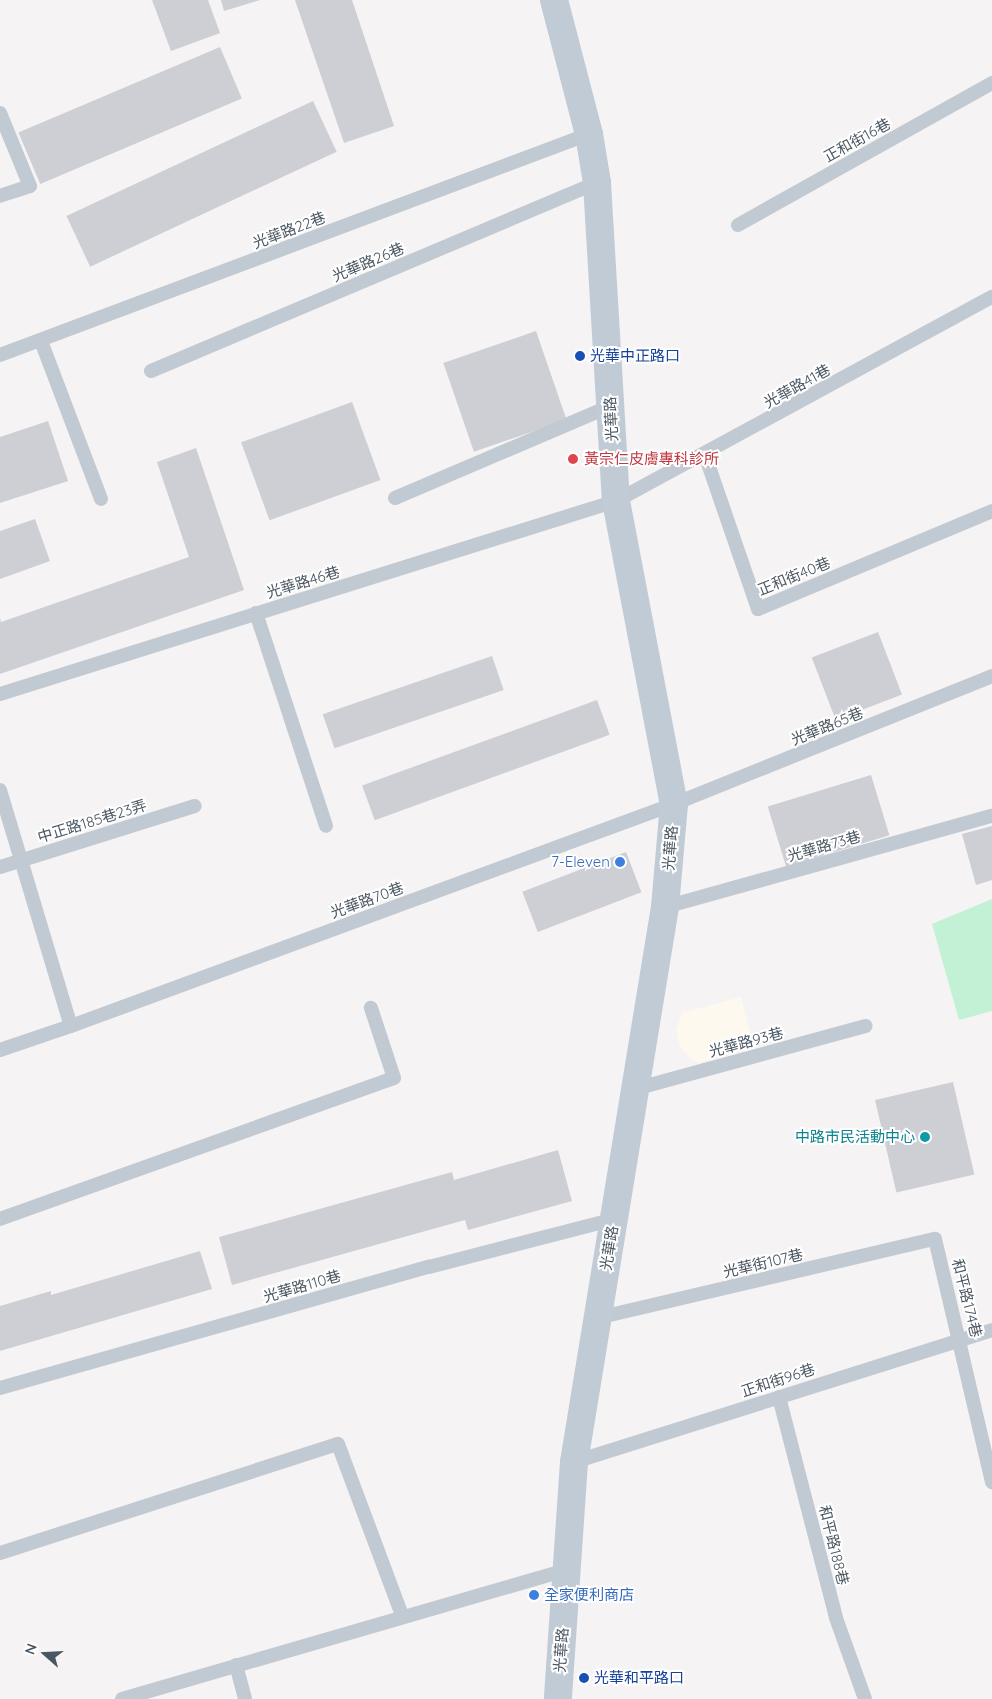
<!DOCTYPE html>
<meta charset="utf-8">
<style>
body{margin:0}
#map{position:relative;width:992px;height:1699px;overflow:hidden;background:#f5f3f3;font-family:Quicksand,"Noto Sans TC",sans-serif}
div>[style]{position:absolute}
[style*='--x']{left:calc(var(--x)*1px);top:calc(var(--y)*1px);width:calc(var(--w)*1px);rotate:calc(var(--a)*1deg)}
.commercial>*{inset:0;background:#fdf9ef}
.green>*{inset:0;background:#c3f1d5}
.building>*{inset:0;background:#cdcfd5;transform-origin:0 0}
.lane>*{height:14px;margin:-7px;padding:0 7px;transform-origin:7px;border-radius:7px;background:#c1cad2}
.secondary>*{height:28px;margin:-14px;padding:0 14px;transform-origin:14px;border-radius:14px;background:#c1cbd6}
.dots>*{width:14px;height:14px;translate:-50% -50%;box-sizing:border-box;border:2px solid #fff;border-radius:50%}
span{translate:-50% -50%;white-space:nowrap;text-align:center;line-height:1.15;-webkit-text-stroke:4px #fff;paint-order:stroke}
.street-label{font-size:15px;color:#4a5661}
.transit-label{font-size:15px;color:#164399}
.left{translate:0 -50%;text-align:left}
.health-label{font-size:15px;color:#be3a42}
.shop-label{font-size:15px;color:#366cbe}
.right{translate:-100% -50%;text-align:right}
.culture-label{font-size:15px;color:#0d838f}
.north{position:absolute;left:20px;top:1629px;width:50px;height:50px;-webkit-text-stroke:4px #fff;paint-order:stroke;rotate:289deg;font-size:14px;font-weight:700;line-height:20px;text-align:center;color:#4a5661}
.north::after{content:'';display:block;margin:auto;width:18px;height:22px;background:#4a5661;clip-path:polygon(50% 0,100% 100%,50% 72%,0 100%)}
</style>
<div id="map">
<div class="commercial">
<div style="clip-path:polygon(741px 997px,754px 1048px,698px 1063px,689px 1057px,680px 1046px,676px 1030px,682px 1013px)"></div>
</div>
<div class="green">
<div style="clip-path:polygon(992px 899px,992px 1011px,959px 1020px,932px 924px)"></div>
</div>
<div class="building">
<div style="clip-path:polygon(152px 0,208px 0,220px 33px,171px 51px)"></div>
<div style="clip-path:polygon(221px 0,260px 0,224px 11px)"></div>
<div style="clip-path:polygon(295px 0,352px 0,394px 126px,344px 143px)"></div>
<div style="left:220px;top:47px;width:56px;height:219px;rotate:67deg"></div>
<div style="left:313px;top:101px;width:56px;height:272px;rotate:65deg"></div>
<div style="left:536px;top:331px;width:94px;height:98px;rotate:71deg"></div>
<div style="left:352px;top:402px;width:83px;height:118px;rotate:70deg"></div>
<div style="clip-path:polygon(48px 421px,68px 481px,0 503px,0 437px)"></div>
<div style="clip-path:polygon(196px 448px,244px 590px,0 674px,0 618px,1px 622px,189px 557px,157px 462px)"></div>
<div style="clip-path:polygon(35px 519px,50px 561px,0 579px,0 531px)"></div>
<div style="left:878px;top:632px;width:67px;height:71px;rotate:69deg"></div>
<div style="left:492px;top:656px;width:36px;height:179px;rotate:71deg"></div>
<div style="left:597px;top:700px;width:37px;height:250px;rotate:70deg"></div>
<div style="left:871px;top:775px;width:63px;height:108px;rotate:73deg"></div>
<div style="clip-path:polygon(992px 826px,992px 880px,976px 885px,962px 834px)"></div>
<div style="left:626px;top:852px;width:43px;height:111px;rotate:69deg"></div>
<div style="left:953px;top:1082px;width:95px;height:80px;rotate:77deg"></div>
<div style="clip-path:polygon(558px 1150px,572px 1201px,468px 1230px,465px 1220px,232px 1285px,219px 1237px,452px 1172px,454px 1180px)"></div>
<div style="clip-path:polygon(200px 1251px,212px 1289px,0 1351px,0 1306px,51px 1291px,51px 1295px)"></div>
</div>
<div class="lane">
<div style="--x:0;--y:113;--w:79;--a:67.7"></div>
<div style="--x:30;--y:186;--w:32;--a:162"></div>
<div style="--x:738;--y:225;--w:291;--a:-29.2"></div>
<div style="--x:41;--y:341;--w:169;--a:69.2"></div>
<div style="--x:0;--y:355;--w:629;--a:-20.57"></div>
<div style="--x:151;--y:371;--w:484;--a:-22.9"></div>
<div style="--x:705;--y:455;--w:163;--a:71"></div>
<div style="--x:758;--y:609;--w:254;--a:-22.7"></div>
<div style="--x:395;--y:498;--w:235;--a:-23.1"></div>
<div style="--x:256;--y:613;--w:224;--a:71.8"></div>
<div style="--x:0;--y:694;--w:646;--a:-17.4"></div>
<div style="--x:616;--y:501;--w:428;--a:-28.5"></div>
<div style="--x:0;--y:790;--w:246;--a:73.3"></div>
<div style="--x:0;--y:867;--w:204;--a:-17.4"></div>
<div style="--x:665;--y:907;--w:339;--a:-15.6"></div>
<div style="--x:0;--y:1050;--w:75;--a:-18.7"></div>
<div style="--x:71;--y:1026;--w:643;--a:-20.21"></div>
<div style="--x:674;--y:804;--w:343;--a:-21.9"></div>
<div style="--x:635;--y:1089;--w:239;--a:-15.3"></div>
<div style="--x:0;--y:1219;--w:418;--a:-19.7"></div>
<div style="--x:394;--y:1078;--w:74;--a:-108.2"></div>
<div style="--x:597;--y:1318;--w:347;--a:-13.2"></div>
<div style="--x:935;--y:1239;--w:250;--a:76.8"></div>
<div style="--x:0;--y:1388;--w:446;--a:-15.8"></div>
<div style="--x:429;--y:1267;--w:191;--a:-14.5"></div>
<div style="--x:779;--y:1397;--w:228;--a:75.5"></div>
<div style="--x:836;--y:1618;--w:86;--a:70.3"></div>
<div style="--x:574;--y:1462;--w:438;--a:-17.5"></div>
<div style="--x:0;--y:1553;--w:355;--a:-17.9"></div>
<div style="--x:338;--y:1444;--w:183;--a:69.5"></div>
<div style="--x:236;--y:1665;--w:35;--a:75"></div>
<div style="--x:122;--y:1699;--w:462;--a:-16.2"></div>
</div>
<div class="secondary">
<div style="--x:554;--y:0;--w:138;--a:75.4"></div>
<div style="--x:589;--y:134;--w:50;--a:80.7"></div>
<div style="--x:597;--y:183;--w:319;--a:86.6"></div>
<div style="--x:616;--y:501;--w:309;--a:79.2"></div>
<div style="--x:674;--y:804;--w:103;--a:95"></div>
<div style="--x:665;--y:907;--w:562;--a:99.31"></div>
<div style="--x:574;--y:1462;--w:238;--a:93.9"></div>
</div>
<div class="dots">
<div style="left:580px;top:356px;background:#1a4fb4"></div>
<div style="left:573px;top:459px;background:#e0444e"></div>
<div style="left:620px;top:862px;background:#3f7fe0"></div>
<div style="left:925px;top:1137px;background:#0f9aa8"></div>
<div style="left:534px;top:1595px;background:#3f7fe0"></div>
<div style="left:584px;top:1678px;background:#1a4fb4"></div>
</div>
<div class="street-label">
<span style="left:857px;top:140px;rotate:-29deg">正和街16巷</span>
<span style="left:289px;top:230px;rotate:-21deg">光華路22巷</span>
<span style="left:368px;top:262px;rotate:-23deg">光華路26巷</span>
<span style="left:797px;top:386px;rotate:-29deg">光華路41巷</span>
<span style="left:611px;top:419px;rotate:-93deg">光華路</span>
<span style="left:794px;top:576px;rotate:-22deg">正和街40巷</span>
<span style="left:303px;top:582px;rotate:-17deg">光華路46巷</span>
<span style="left:827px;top:726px;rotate:-22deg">光華路65巷</span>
<span style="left:92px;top:821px;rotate:-17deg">中正路185巷23弄</span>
<span style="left:824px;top:846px;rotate:-16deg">光華路73巷</span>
<span style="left:670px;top:848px;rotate:-85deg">光華路</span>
<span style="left:367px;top:900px;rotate:-20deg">光華路70巷</span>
<span style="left:746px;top:1042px;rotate:-15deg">光華路93巷</span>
<span style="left:609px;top:1248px;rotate:-81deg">光華路</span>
<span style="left:763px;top:1263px;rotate:-13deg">光華街107巷</span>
<span style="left:302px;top:1286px;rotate:-16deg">光華路110巷</span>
<span style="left:967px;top:1298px;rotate:76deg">和平路174巷</span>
<span style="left:778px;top:1380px;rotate:-18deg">正和街96巷</span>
<span style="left:834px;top:1545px;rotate:76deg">和平路188巷</span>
<span style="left:561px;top:1650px;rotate:-86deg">光華路</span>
</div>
<div class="transit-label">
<span class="left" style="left:590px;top:356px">光華中正路口</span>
<span class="left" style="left:594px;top:1678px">光華和平路口</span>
</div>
<div class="health-label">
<span class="left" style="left:584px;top:459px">黃宗仁皮膚專科診所</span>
</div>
<div class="shop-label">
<span class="right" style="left:610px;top:862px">7-Eleven</span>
<span class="left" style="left:544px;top:1595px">全家便利商店</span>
</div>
<div class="culture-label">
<span class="right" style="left:915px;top:1137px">中路市民活動中心</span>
</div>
<div class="north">N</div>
</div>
